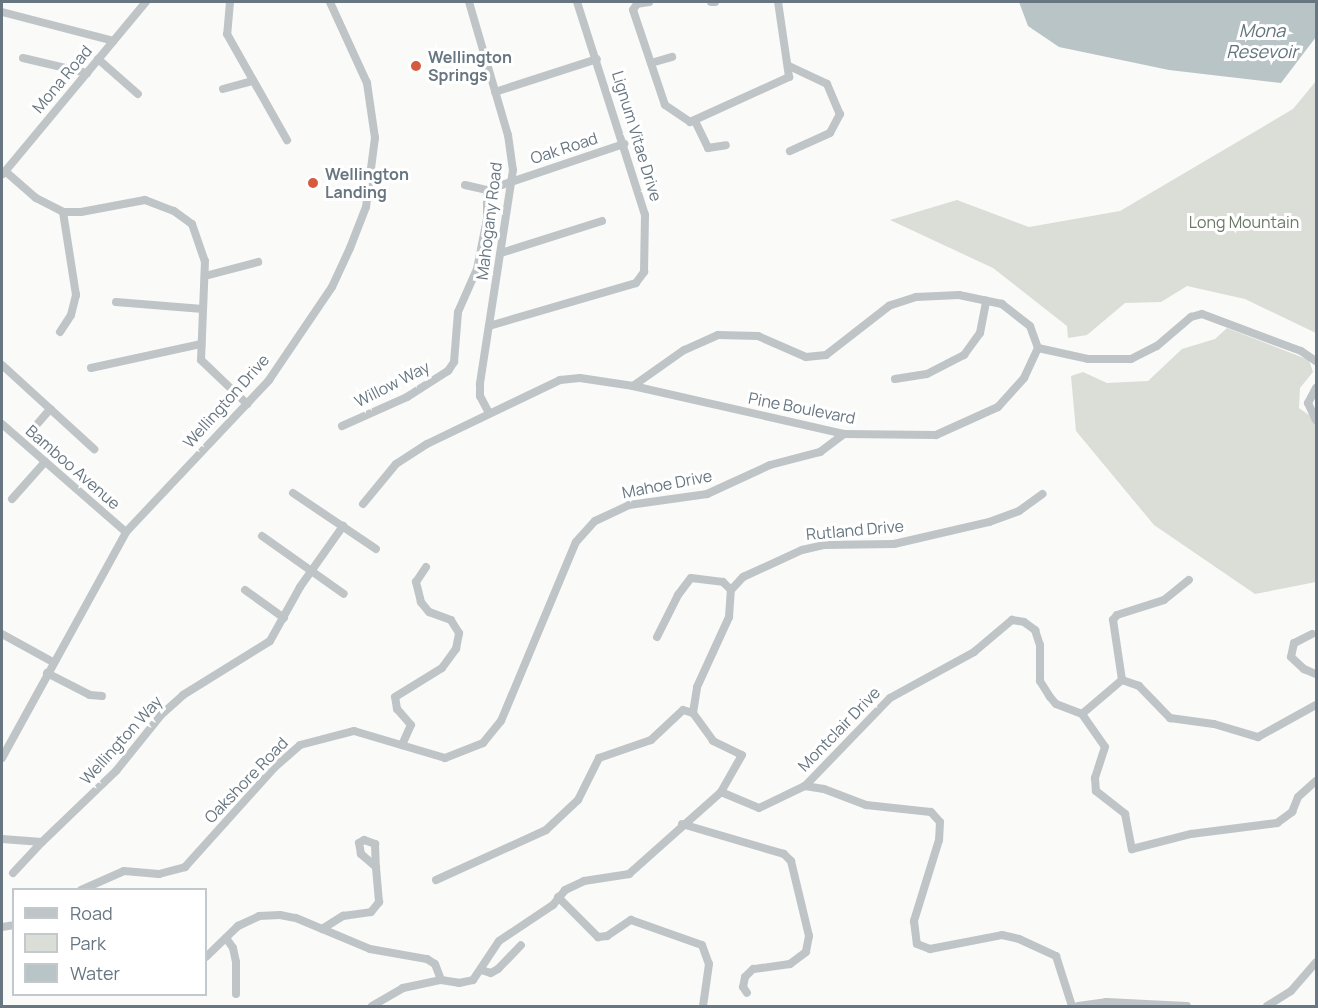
<!DOCTYPE html>
<style>
body{margin:0}
#map{position:relative;width:1318px;height:1008px;overflow:hidden;background:#fafaf8;font-family:Manrope,sans-serif}
div>[style]{position:absolute}
[style*='--x']{left:calc(var(--x)*1px);top:calc(var(--y)*1px);width:calc(var(--w)*1px);rotate:calc(var(--a)*1deg)}
.green>*{inset:0;background:#daded7}
.water>*{inset:0;background:#b9c4c7}
.minor>*{height:8px;margin:-4px;padding:0 4px;transform-origin:4px;border-radius:4px;background:#bfc4c7}
.dots>*{width:16px;height:16px;translate:-50% -50%;box-sizing:border-box;border:3px solid #fff;border-radius:50%}
span{translate:-50% -50%;white-space:nowrap;text-align:center;line-height:1.15;-webkit-text-stroke:6px #fff;paint-order:stroke}
.poi-label{font-size:16px;color:#677680;font-weight:700}
.left{translate:0 -50%;text-align:left}
.street-label{font-size:16px;color:#677680}
.park-label{font-size:16px;color:#6a7966}
.water-label{font-size:18px;color:#62747a;font-style:italic}
.frame{position:absolute;inset:0;border:3px solid #677680;pointer-events:none}
.legend{position:absolute;left:12px;top:888px;width:195px;height:108px;box-sizing:border-box;background:#fff;border:2px solid #c2c8cc;margin:0;padding:8px 10px;list-style:none;font-size:18px;color:#677680}
.legend li{display:flex;align-items:center;gap:12px;height:30px}
.legend b{width:30px;border:2px solid #c2c8cc}
</style>
<div id="map">
<div class="green">
<div style="clip-path:polygon(1316px 81px,1316px 333px,1245px 299px,1187px 286px,1161px 302px,1125px 303px,1087px 335px,1068px 338px,1067px 326px,993px 268px,890px 220px,957px 200px,1029px 227px,1120px 211px,1293px 109px)"></div>
<div style="clip-path:polygon(1227px 328px,1309px 360px,1313px 372px,1300px 388px,1299px 408px,1316px 420px,1316px 582px,1255px 594px,1154px 525px,1076px 431px,1071px 376px,1083px 372px,1107px 383px,1148px 381px,1182px 349px,1215px 339px)"></div>
</div>
<div class="water">
<div style="clip-path:polygon(1019px 2px,1316px 2px,1316px 37px,1281px 83px,1169px 70px,1059px 47px,1028px 26px)"></div>
</div>
<div class="minor">
<div style="--x:230;--y:2;--w:32;--a:95"></div>
<div style="--x:227;--y:34;--w:122;--a:60.5"></div>
<div style="--x:469;--y:2;--w:139;--a:73.7"></div>
<div style="--x:508;--y:135;--w:35;--a:82"></div>
<div style="--x:513;--y:170;--w:217;--a:98.8"></div>
<div style="--x:480;--y:384;--w:12;--a:90"></div>
<div style="--x:480;--y:396;--w:17;--a:62"></div>
<div style="--x:649;--y:2;--w:12;--a:171"></div>
<div style="--x:637;--y:4;--w:7;--a:124"></div>
<div style="--x:633;--y:10;--w:100;--a:71.4"></div>
<div style="--x:665;--y:105;--w:30;--a:34"></div>
<div style="--x:690;--y:122;--w:109;--a:-24.4"></div>
<div style="--x:789;--y:77;--w:76;--a:-98.3"></div>
<div style="--x:711;--y:2;--w:4;--a:0"></div>
<div style="--x:2;--y:12;--w:115;--a:14.6"></div>
<div style="--x:23;--y:58;--w:66;--a:13.2"></div>
<div style="--x:98;--y:59;--w:53;--a:41.2"></div>
<div style="--x:651;--y:63;--w:22;--a:-16"></div>
<div style="--x:789;--y:66;--w:42;--a:25.3"></div>
<div style="--x:827;--y:84;--w:33;--a:67"></div>
<div style="--x:840;--y:114;--w:21;--a:118"></div>
<div style="--x:830;--y:133;--w:44;--a:155.8"></div>
<div style="--x:223;--y:89;--w:31;--a:-15"></div>
<div style="--x:495;--y:92;--w:107;--a:-17.9"></div>
<div style="--x:695;--y:121;--w:30;--a:64"></div>
<div style="--x:708;--y:148;--w:18;--a:-9"></div>
<div style="--x:5;--y:171;--w:41;--a:41.1"></div>
<div style="--x:36;--y:198;--w:30;--a:27"></div>
<div style="--x:63;--y:212;--w:18;--a:0"></div>
<div style="--x:81;--y:212;--w:65;--a:-10.6"></div>
<div style="--x:145;--y:200;--w:31;--a:21"></div>
<div style="--x:174;--y:211;--w:22;--a:36"></div>
<div style="--x:192;--y:224;--w:39;--a:71"></div>
<div style="--x:205;--y:261;--w:99;--a:92.3"></div>
<div style="--x:201;--y:360;--w:64;--a:43.7"></div>
<div style="--x:3;--y:174;--w:224;--a:-50.3"></div>
<div style="--x:465;--y:185;--w:23;--a:13"></div>
<div style="--x:487;--y:190;--w:145;--a:-18.6"></div>
<div style="--x:501;--y:253;--w:106;--a:-17.6"></div>
<div style="--x:205;--y:276;--w:55;--a:-14.8"></div>
<div style="--x:116;--y:302;--w:87;--a:4.6"></div>
<div style="--x:489;--y:326;--w:153;--a:-16.3"></div>
<div style="--x:636;--y:283;--w:14;--a:-54"></div>
<div style="--x:644;--y:272;--w:57;--a:-89"></div>
<div style="--x:645;--y:215;--w:224;--a:-107.7"></div>
<div style="--x:60;--y:332;--w:20;--a:-57"></div>
<div style="--x:71;--y:315;--w:21;--a:-76"></div>
<div style="--x:76;--y:295;--w:84;--a:-98.9"></div>
<div style="--x:1038;--y:348;--w:51;--a:12.4"></div>
<div style="--x:1088;--y:359;--w:43;--a:0"></div>
<div style="--x:1131;--y:359;--w:29;--a:-27"></div>
<div style="--x:1157;--y:346;--w:45;--a:-40.5"></div>
<div style="--x:1191;--y:317;--w:11;--a:-15"></div>
<div style="--x:1202;--y:314;--w:106;--a:20.5"></div>
<div style="--x:1301;--y:351;--w:18;--a:34"></div>
<div style="--x:2;--y:365;--w:125;--a:42.4"></div>
<div style="--x:91;--y:368;--w:113;--a:-12.3"></div>
<div style="--x:895;--y:379;--w:32;--a:-9"></div>
<div style="--x:927;--y:374;--w:42;--a:-27.2"></div>
<div style="--x:964;--y:355;--w:27;--a:-54"></div>
<div style="--x:980;--y:333;--w:33;--a:-79"></div>
<div style="--x:1316;--y:388;--w:17;--a:118"></div>
<div style="--x:1308;--y:403;--w:19;--a:65"></div>
<div style="--x:2;--y:424;--w:164;--a:41.1"></div>
<div style="--x:342;--y:426;--w:71;--a:-24"></div>
<div style="--x:407;--y:397;--w:49;--a:-32.4"></div>
<div style="--x:448;--y:371;--w:11;--a:-56"></div>
<div style="--x:454;--y:362;--w:50;--a:-85.4"></div>
<div style="--x:458;--y:312;--w:47;--a:-66.2"></div>
<div style="--x:477;--y:269;--w:51;--a:-78.7"></div>
<div style="--x:487;--y:219;--w:29;--a:-90"></div>
<div style="--x:32;--y:430;--w:28;--a:-49"></div>
<div style="--x:293;--y:493;--w:100;--a:34"></div>
<div style="--x:12;--y:499;--w:50;--a:-48.3"></div>
<div style="--x:363;--y:504;--w:52;--a:-50.5"></div>
<div style="--x:396;--y:464;--w:37;--a:-33"></div>
<div style="--x:427;--y:444;--w:148;--a:-25.7"></div>
<div style="--x:560;--y:380;--w:20;--a:-6"></div>
<div style="--x:580;--y:378;--w:54;--a:8.6"></div>
<div style="--x:633;--y:386;--w:216;--a:12.8"></div>
<div style="--x:844;--y:434;--w:92;--a:0.6"></div>
<div style="--x:936;--y:435;--w:68;--a:-24.3"></div>
<div style="--x:998;--y:407;--w:39;--a:-48"></div>
<div style="--x:1024;--y:378;--w:33;--a:-65"></div>
<div style="--x:1038;--y:348;--w:23;--a:-110"></div>
<div style="--x:1030;--y:326;--w:36;--a:-142"></div>
<div style="--x:1002;--y:304;--w:44;--a:-168.2"></div>
<div style="--x:959;--y:295;--w:43;--a:177.3"></div>
<div style="--x:916;--y:297;--w:28;--a:162"></div>
<div style="--x:889;--y:306;--w:80;--a:142.1"></div>
<div style="--x:826;--y:355;--w:20;--a:174"></div>
<div style="--x:806;--y:357;--w:52;--a:-156.4"></div>
<div style="--x:758;--y:336;--w:40;--a:-178.6"></div>
<div style="--x:718;--y:335;--w:37;--a:156"></div>
<div style="--x:684;--y:350;--w:62;--a:144.8"></div>
<div style="--x:262;--y:536;--w:100;--a:35.3"></div>
<div style="--x:245;--y:590;--w:48;--a:35.7"></div>
<div style="--x:2;--y:634;--w:58;--a:28.8"></div>
<div style="--x:1312;--y:634;--w:20;--a:153"></div>
<div style="--x:1294;--y:643;--w:14;--a:102"></div>
<div style="--x:1291;--y:657;--w:18;--a:43"></div>
<div style="--x:1304;--y:669;--w:13;--a:23"></div>
<div style="--x:657;--y:637;--w:47;--a:-63.4"></div>
<div style="--x:678;--y:595;--w:21;--a:-53"></div>
<div style="--x:691;--y:578;--w:32;--a:7"></div>
<div style="--x:723;--y:582;--w:11;--a:45"></div>
<div style="--x:47;--y:673;--w:48;--a:27.1"></div>
<div style="--x:90;--y:695;--w:12;--a:5"></div>
<div style="--x:1122;--y:680;--w:61;--a:-98.5"></div>
<div style="--x:1113;--y:620;--w:6;--a:-51"></div>
<div style="--x:1117;--y:615;--w:49;--a:-17.7"></div>
<div style="--x:1164;--y:600;--w:32;--a:-39"></div>
<div style="--x:693;--y:713;--w:26;--a:-81"></div>
<div style="--x:697;--y:687;--w:77;--a:-65.4"></div>
<div style="--x:729;--y:617;--w:27;--a:-86"></div>
<div style="--x:731;--y:590;--w:18;--a:-47"></div>
<div style="--x:743;--y:577;--w:65;--a:-24.6"></div>
<div style="--x:802;--y:550;--w:23;--a:-13"></div>
<div style="--x:824;--y:545;--w:70;--a:-0.8"></div>
<div style="--x:894;--y:544;--w:98;--a:-13"></div>
<div style="--x:989;--y:522;--w:32;--a:-20"></div>
<div style="--x:1019;--y:511;--w:29;--a:-36"></div>
<div style="--x:1082;--y:714;--w:40;--a:55.1"></div>
<div style="--x:1105;--y:747;--w:33;--a:108"></div>
<div style="--x:1095;--y:778;--w:13;--a:86"></div>
<div style="--x:1096;--y:791;--w:37;--a:38"></div>
<div style="--x:1125;--y:814;--w:36;--a:79"></div>
<div style="--x:1132;--y:849;--w:61;--a:-14.3"></div>
<div style="--x:1191;--y:834;--w:87;--a:-7.3"></div>
<div style="--x:1277;--y:823;--w:19;--a:-36"></div>
<div style="--x:1292;--y:812;--w:16;--a:-68"></div>
<div style="--x:1298;--y:797;--w:24;--a:-42"></div>
<div style="--x:402;--y:745;--w:22;--a:-66"></div>
<div style="--x:411;--y:725;--w:21;--a:-131"></div>
<div style="--x:397;--y:709;--w:12;--a:-99"></div>
<div style="--x:395;--y:697;--w:55;--a:-31.7"></div>
<div style="--x:442;--y:668;--w:24;--a:-54"></div>
<div style="--x:456;--y:649;--w:16;--a:-79"></div>
<div style="--x:459;--y:633;--w:15;--a:-122"></div>
<div style="--x:451;--y:620;--w:23;--a:-160"></div>
<div style="--x:429;--y:612;--w:13;--a:-129"></div>
<div style="--x:421;--y:602;--w:21;--a:-104"></div>
<div style="--x:416;--y:582;--w:18;--a:-56"></div>
<div style="--x:2;--y:758;--w:258;--a:-61.2"></div>
<div style="--x:126;--y:532;--w:209;--a:-46.7"></div>
<div style="--x:269;--y:380;--w:112;--a:-55.9"></div>
<div style="--x:332;--y:287;--w:43;--a:-65.2"></div>
<div style="--x:350;--y:248;--w:44;--a:-68.7"></div>
<div style="--x:366;--y:207;--w:70;--a:-82.6"></div>
<div style="--x:375;--y:138;--w:56;--a:-98.3"></div>
<div style="--x:367;--y:83;--w:89;--a:-114.6"></div>
<div style="--x:805;--y:786;--w:19;--a:9"></div>
<div style="--x:824;--y:789;--w:45;--a:20.9"></div>
<div style="--x:866;--y:805;--w:65;--a:6.1"></div>
<div style="--x:931;--y:812;--w:13;--a:48"></div>
<div style="--x:940;--y:822;--w:18;--a:93"></div>
<div style="--x:939;--y:840;--w:85;--a:107.2"></div>
<div style="--x:914;--y:921;--w:23;--a:83"></div>
<div style="--x:917;--y:944;--w:14;--a:21"></div>
<div style="--x:930;--y:949;--w:73;--a:-11"></div>
<div style="--x:1002;--y:935;--w:17;--a:13"></div>
<div style="--x:1019;--y:939;--w:41;--a:24.7"></div>
<div style="--x:1056;--y:956;--w:52;--a:72.3"></div>
<div style="--x:682;--y:824;--w:106;--a:16.4"></div>
<div style="--x:784;--y:854;--w:10;--a:45"></div>
<div style="--x:791;--y:861;--w:77;--a:76.5"></div>
<div style="--x:809;--y:936;--w:16;--a:101"></div>
<div style="--x:806;--y:952;--w:20;--a:143"></div>
<div style="--x:790;--y:964;--w:37;--a:172"></div>
<div style="--x:753;--y:969;--w:11;--a:135"></div>
<div style="--x:745;--y:977;--w:10;--a:101"></div>
<div style="--x:743;--y:987;--w:7;--a:56"></div>
<div style="--x:2;--y:839;--w:40;--a:4.3"></div>
<div style="--x:42;--y:842;--w:103;--a:-43.8"></div>
<div style="--x:116;--y:771;--w:72;--a:-51.2"></div>
<div style="--x:161;--y:715;--w:30;--a:-42"></div>
<div style="--x:183;--y:695;--w:102;--a:-31.8"></div>
<div style="--x:270;--y:641;--w:62;--a:-60.9"></div>
<div style="--x:300;--y:587;--w:75;--a:-54.8"></div>
<div style="--x:13;--y:873;--w:42;--a:-46.9"></div>
<div style="--x:436;--y:880;--w:121;--a:-24.4"></div>
<div style="--x:546;--y:830;--w:44;--a:-43.2"></div>
<div style="--x:578;--y:800;--w:47;--a:-63.4"></div>
<div style="--x:599;--y:758;--w:55;--a:-19.1"></div>
<div style="--x:651;--y:740;--w:44;--a:-43.2"></div>
<div style="--x:683;--y:710;--w:10;--a:17"></div>
<div style="--x:693;--y:713;--w:34;--a:54"></div>
<div style="--x:713;--y:741;--w:32;--a:26"></div>
<div style="--x:742;--y:755;--w:43;--a:119.6"></div>
<div style="--x:81;--y:890;--w:47;--a:-23.8"></div>
<div style="--x:124;--y:871;--w:35;--a:5"></div>
<div style="--x:159;--y:874;--w:27;--a:-15"></div>
<div style="--x:185;--y:867;--w:135;--a:-48"></div>
<div style="--x:275;--y:767;--w:33;--a:-41"></div>
<div style="--x:300;--y:745;--w:56;--a:-14.5"></div>
<div style="--x:354;--y:731;--w:95;--a:16.5"></div>
<div style="--x:445;--y:758;--w:41;--a:-21.5"></div>
<div style="--x:483;--y:743;--w:28;--a:-51"></div>
<div style="--x:501;--y:721;--w:194;--a:-67.3"></div>
<div style="--x:576;--y:542;--w:28;--a:-48"></div>
<div style="--x:595;--y:521;--w:38;--a:-25"></div>
<div style="--x:629;--y:505;--w:79;--a:-8"></div>
<div style="--x:707;--y:494;--w:69;--a:-24.7"></div>
<div style="--x:770;--y:465;--w:52;--a:-14.6"></div>
<div style="--x:820;--y:452;--w:30;--a:-37"></div>
<div style="--x:558;--y:897;--w:57;--a:45"></div>
<div style="--x:598;--y:937;--w:9;--a:-6"></div>
<div style="--x:607;--y:936;--w:29;--a:-34"></div>
<div style="--x:631;--y:920;--w:75;--a:19.4"></div>
<div style="--x:702;--y:945;--w:20;--a:70"></div>
<div style="--x:709;--y:964;--w:42;--a:98.1"></div>
<div style="--x:2;--y:927;--w:12;--a:-9"></div>
<div style="--x:322;--y:929;--w:25;--a:-32"></div>
<div style="--x:343;--y:916;--w:28;--a:-8"></div>
<div style="--x:371;--y:912;--w:13;--a:-51"></div>
<div style="--x:379;--y:902;--w:35;--a:-95"></div>
<div style="--x:376;--y:867;--w:20;--a:-139"></div>
<div style="--x:361;--y:854;--w:11;--a:-100"></div>
<div style="--x:359;--y:843;--w:6;--a:-31"></div>
<div style="--x:364;--y:840;--w:12;--a:20"></div>
<div style="--x:375;--y:844;--w:23;--a:88"></div>
<div style="--x:226;--y:938;--w:12;--a:55"></div>
<div style="--x:233;--y:948;--w:14;--a:78"></div>
<div style="--x:236;--y:962;--w:32;--a:90"></div>
<div style="--x:206;--y:957;--w:45;--a:-44.1"></div>
<div style="--x:238;--y:926;--w:23;--a:-25"></div>
<div style="--x:259;--y:916;--w:21;--a:-3"></div>
<div style="--x:280;--y:915;--w:16;--a:11"></div>
<div style="--x:296;--y:918;--w:80;--a:22.7"></div>
<div style="--x:370;--y:949;--w:58;--a:10"></div>
<div style="--x:427;--y:959;--w:9;--a:32"></div>
<div style="--x:435;--y:964;--w:17;--a:69"></div>
<div style="--x:481;--y:970;--w:10;--a:17"></div>
<div style="--x:491;--y:973;--w:8;--a:-30"></div>
<div style="--x:498;--y:969;--w:33;--a:-46"></div>
<div style="--x:372;--y:1006;--w:36;--a:-30"></div>
<div style="--x:403;--y:988;--w:39;--a:-12"></div>
<div style="--x:441;--y:980;--w:18;--a:9"></div>
<div style="--x:459;--y:983;--w:14;--a:-12"></div>
<div style="--x:473;--y:980;--w:47;--a:-56.3"></div>
<div style="--x:499;--y:941;--w:65;--a:-33.7"></div>
<div style="--x:553;--y:905;--w:19;--a:-51"></div>
<div style="--x:565;--y:890;--w:21;--a:-25"></div>
<div style="--x:584;--y:881;--w:46;--a:-8.8"></div>
<div style="--x:629;--y:874;--w:123;--a:-41.7"></div>
<div style="--x:721;--y:792;--w:41;--a:22.8"></div>
<div style="--x:759;--y:808;--w:51;--a:-25.6"></div>
<div style="--x:805;--y:786;--w:122;--a:-46"></div>
<div style="--x:890;--y:698;--w:96;--a:-28.7"></div>
<div style="--x:974;--y:652;--w:50;--a:-40.1"></div>
<div style="--x:1012;--y:620;--w:12;--a:9"></div>
<div style="--x:1024;--y:622;--w:14;--a:36"></div>
<div style="--x:1035;--y:630;--w:16;--a:72"></div>
<div style="--x:1040;--y:645;--w:36;--a:90"></div>
<div style="--x:1040;--y:681;--w:19;--a:58"></div>
<div style="--x:1050;--y:697;--w:9;--a:49"></div>
<div style="--x:1056;--y:704;--w:28;--a:21"></div>
<div style="--x:1082;--y:714;--w:52;--a:-40.4"></div>
<div style="--x:1122;--y:680;--w:18;--a:19"></div>
<div style="--x:1139;--y:686;--w:45;--a:45.9"></div>
<div style="--x:1170;--y:718;--w:44;--a:7.8"></div>
<div style="--x:1214;--y:724;--w:46;--a:16.5"></div>
<div style="--x:1258;--y:737;--w:66;--a:-28.9"></div>
<div style="--x:1078;--y:1006;--w:28;--a:-8"></div>
<div style="--x:1106;--y:1002;--w:81;--a:2.8"></div>
<div style="--x:1267;--y:1006;--w:28;--a:-32"></div>
<div style="--x:1291;--y:991;--w:38;--a:-49"></div>
</div>
<div class="dots">
<div style="left:416px;top:66px;background:#d45b3d"></div>
<div style="left:313px;top:183px;background:#d45b3d"></div>
</div>
<div class="poi-label">
<span class="left" style="left:428px;top:66px">Wellington<br>Springs</span>
<span class="left" style="left:325px;top:183px">Wellington<br>Landing</span>
</div>
<div class="street-label">
<span style="left:62px;top:79px;rotate:-50deg">Mona Road</span>
<span style="left:637px;top:136px;rotate:73deg">Lignum Vitae Drive</span>
<span style="left:564px;top:148px;rotate:-18deg">Oak Road</span>
<span style="left:489px;top:221px;rotate:-83deg">Mahogany Road</span>
<span style="left:392px;top:384px;rotate:-27deg">Willow Way</span>
<span style="left:226px;top:401px;rotate:-48deg">Wellington Drive</span>
<span style="left:802px;top:408px;rotate:11deg">Pine Boulevard</span>
<span style="left:73px;top:467px;rotate:41deg">Bamboo Avenue</span>
<span style="left:667px;top:484px;rotate:-11deg">Mahoe Drive</span>
<span style="left:855px;top:530px;rotate:-5deg">Rutland Drive</span>
<span style="left:839px;top:729px;rotate:-46deg">Montclair Drive</span>
<span style="left:121px;top:740px;rotate:-48deg">Wellington Way</span>
<span style="left:246px;top:780px;rotate:-46deg">Oakshore Road</span>
</div>
<div class="park-label">
<span style="left:1244px;top:222px">Long Mountain</span>
</div>
<div class="water-label">
<span style="left:1262px;top:41px">Mona<br>Resevoir</span>
</div>
<div class="frame"></div>
<ul class="legend">
<li><b style="height:8px;background:#bfc4c7"></b>Road</li>
<li><b style="height:16px;background:#daded7"></b>Park</li>
<li><b style="height:16px;background:#b9c4c7"></b>Water</li>
</ul>
</div>
